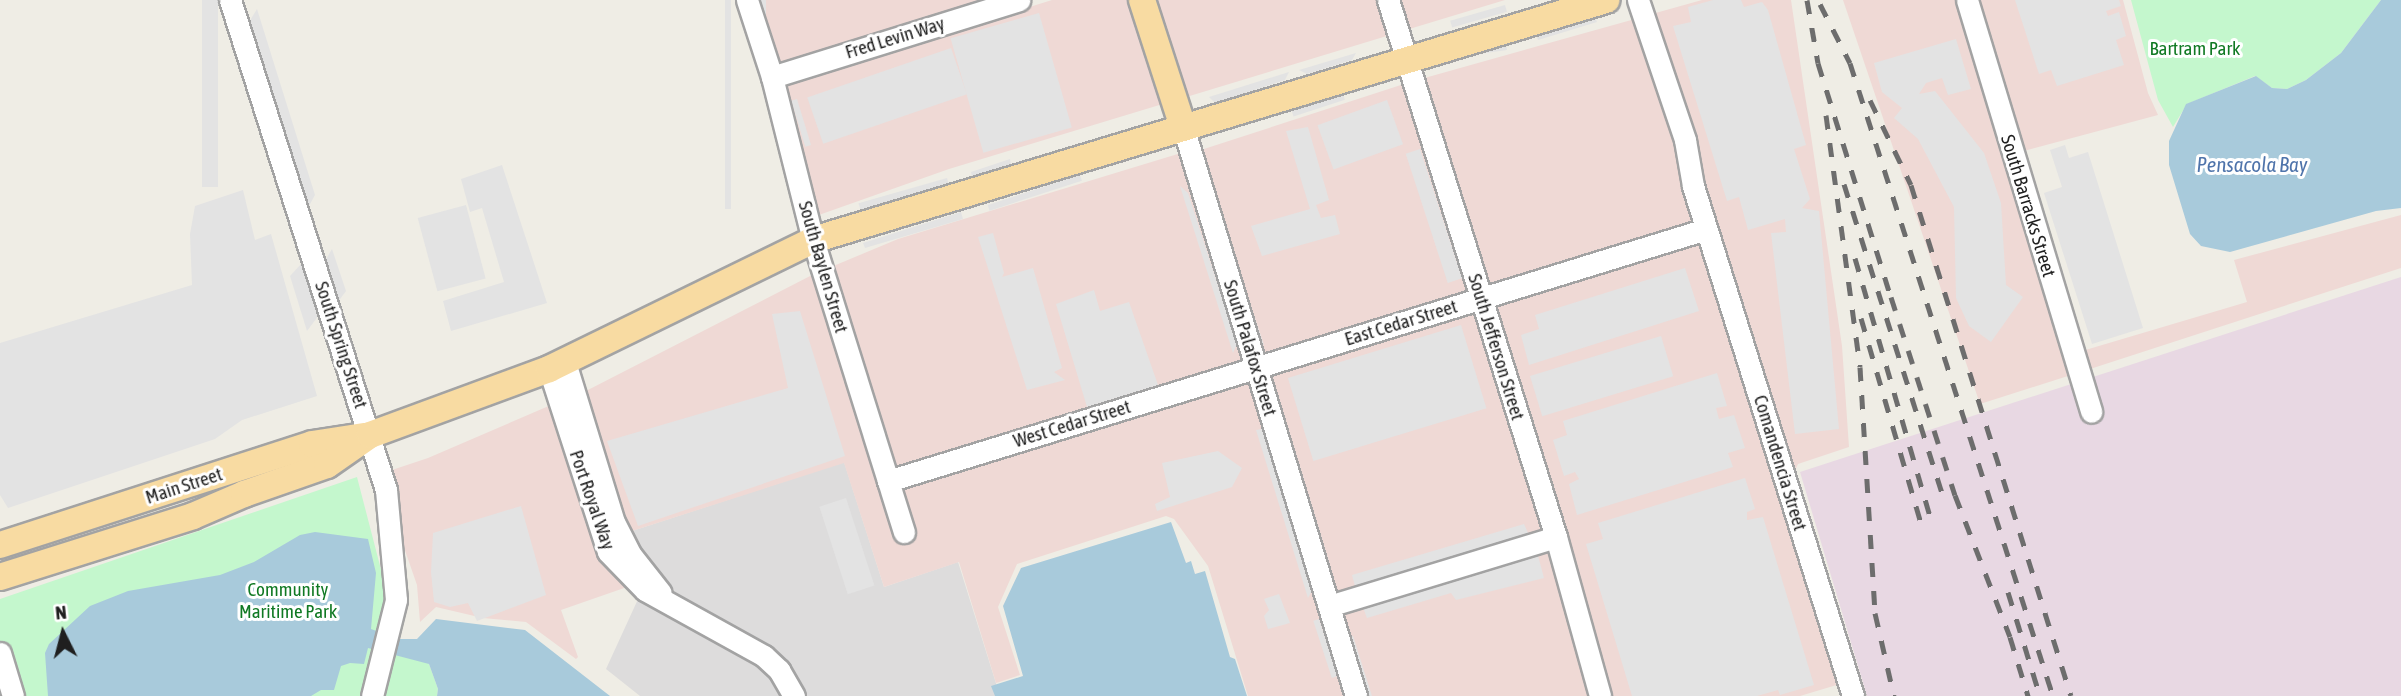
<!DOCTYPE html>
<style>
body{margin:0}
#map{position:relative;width:2401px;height:696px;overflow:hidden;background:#efede5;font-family:"Asap Condensed",sans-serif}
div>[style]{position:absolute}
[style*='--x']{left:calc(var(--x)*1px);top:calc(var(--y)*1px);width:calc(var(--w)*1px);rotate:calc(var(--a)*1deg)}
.residential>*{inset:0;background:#dddcdc}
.commercial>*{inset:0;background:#efd9d5;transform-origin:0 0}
.industrial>*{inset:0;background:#e8d8e3}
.park>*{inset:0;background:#c4f7cd}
.parking>*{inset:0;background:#e3e3e3;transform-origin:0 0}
.water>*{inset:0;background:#a8cadb}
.roads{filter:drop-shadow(2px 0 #a3a3a3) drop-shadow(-2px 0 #a3a3a3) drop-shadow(0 2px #a3a3a3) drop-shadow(0 -2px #a3a3a3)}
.minor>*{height:21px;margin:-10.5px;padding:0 10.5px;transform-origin:10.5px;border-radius:10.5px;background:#fff}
.major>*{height:26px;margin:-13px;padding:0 13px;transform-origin:13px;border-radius:13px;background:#f8dba2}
.rail>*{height:5px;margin-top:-2.5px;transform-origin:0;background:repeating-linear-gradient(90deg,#6d6d6d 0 14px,transparent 0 28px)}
span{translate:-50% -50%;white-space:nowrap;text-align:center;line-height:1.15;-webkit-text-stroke:6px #fff;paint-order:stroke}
.street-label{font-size:19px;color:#1f1f1f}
.park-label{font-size:19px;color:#107923}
.water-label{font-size:21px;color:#4f74ab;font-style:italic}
.north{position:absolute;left:28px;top:598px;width:70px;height:70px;-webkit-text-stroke:5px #fff;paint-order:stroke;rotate:354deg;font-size:19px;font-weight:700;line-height:28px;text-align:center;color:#1f1f1f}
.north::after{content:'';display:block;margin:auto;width:24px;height:32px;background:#1f1f1f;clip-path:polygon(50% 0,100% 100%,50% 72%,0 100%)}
</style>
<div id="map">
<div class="residential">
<div style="clip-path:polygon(844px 462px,884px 587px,958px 562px,1000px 696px,804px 696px,778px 656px,761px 642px,677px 596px,629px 532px)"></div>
<div style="clip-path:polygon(639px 597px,660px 611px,662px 609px,752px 659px,767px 671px,784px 696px,640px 696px,606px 669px)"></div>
</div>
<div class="commercial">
<div style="clip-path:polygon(757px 0,985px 0,777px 65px)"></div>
<div style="clip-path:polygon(1052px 0,1133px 0,1166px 103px,949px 169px,816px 216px,782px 84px)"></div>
<div style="clip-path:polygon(1151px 0,1379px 0,1390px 35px,1183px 98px)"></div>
<div style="clip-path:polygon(1397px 0,1505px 0,1406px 30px)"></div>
<div style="clip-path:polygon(1702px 0,1791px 0,1842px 346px,1849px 447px,1798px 464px,1793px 475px,1652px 14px)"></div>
<div style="clip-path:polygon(1843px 0,1958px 0,2071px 375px,1980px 404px)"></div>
<div style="clip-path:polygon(1976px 0,2123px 0,2148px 93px,2158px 115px,2020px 152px)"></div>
<div style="clip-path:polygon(1635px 19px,1676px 143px,1695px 222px,1487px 287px,1421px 79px)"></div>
<div style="left:1404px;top:84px;width:218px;height:216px;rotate:72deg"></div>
<div style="clip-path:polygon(1181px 153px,1244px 361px,893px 469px,831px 267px,898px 239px)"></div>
<div style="clip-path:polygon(2401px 215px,2401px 268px,2087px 370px,2082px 351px,2247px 302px,2234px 260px)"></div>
<div style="clip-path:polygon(1701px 241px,1840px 684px,1800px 696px,1609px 696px,1493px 306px)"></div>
<div style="clip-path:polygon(814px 274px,899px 544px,915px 538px,899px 488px,1250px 380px,1347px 696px,1248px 696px,1208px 566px,1174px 519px,1166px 516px,1017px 564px,998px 607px,1020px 675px,996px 683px,959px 562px,884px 587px,844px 463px,629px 532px,582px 393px)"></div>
<div style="left:1476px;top:311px;width:229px;height:219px;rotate:73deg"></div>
<div style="clip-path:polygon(551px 405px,599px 555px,627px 587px,561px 610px,578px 657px,576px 659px,526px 622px,483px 618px,436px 607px,420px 622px,417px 585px,400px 536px,389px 471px,428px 458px)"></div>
<div style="clip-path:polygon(1550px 549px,1591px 696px,1365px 696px,1340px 613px)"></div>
</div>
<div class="industrial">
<div style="clip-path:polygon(2401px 277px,2401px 696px,1867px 696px,1800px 472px)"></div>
</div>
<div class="park">
<div style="clip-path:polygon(2131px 0,2381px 0,2341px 53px,2306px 80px,2287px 89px,2272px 88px,2255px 76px,2187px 104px,2173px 127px,2158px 100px)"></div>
<div style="clip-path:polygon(357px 477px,399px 639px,429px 664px,438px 689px,437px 696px,0 696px,0 599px)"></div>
</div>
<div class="parking">
<div style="left:202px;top:0;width:16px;height:187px"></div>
<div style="left:725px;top:0;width:6px;height:209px"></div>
<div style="left:761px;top:0;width:5px;height:50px"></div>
<div style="clip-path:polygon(1713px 0,1741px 0,1744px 7px,1762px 2px,1768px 10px,1806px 145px,1794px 149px,1810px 199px,1802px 208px,1819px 211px,1839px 429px,1795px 434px,1771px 233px,1786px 232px,1785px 219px,1748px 230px,1739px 197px,1727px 201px,1673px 26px,1691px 22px,1688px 7px)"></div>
<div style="clip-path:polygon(2015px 0,2119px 0,2121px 6px,2106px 11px,2108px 16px,2119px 12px,2126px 36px,2116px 40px,2124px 65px,2057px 86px,2051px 70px,2039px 74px)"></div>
<div style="left:1505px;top:5px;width:7px;height:57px;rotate:74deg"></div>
<div style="clip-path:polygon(257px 9px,315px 195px,305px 213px,246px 27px)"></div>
<div style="left:1039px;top:13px;width:119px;height:92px;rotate:74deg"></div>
<div style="clip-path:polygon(1594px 15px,1597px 22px,1538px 40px,1536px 34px)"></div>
<div style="clip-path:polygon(1956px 39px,1971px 89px,1948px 95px,1942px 78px,1926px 83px,1919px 94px,1935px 91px,1984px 153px,2001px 203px,2006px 285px,2023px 297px,1991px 342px,1969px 326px,1956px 298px,1954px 207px,1918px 139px,1894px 118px,1902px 108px,1882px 92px,1874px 63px)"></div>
<div style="left:1506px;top:43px;width:7px;height:52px;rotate:82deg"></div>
<div style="left:951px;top:48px;width:49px;height:152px;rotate:71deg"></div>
<div style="clip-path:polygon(1356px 53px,1352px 60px,1307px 74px,1299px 70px)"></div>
<div style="clip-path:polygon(1289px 72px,1285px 80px,1215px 103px,1209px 97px)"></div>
<div style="left:1343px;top:94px;width:6px;height:54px;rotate:72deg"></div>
<div style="left:797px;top:99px;width:48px;height:6px;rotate:73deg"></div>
<div style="left:1387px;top:100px;width:47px;height:74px;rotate:70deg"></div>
<div style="clip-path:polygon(1308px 127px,1329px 200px,1316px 205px,1321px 218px,1335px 215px,1340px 234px,1262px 256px,1251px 226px,1310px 209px,1286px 131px)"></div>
<div style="clip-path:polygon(2065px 145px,2069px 158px,2088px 152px,2143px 328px,2092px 344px,2044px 193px,2062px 187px,2050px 150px)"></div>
<div style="left:1420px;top:149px;width:136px;height:15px;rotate:72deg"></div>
<div style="clip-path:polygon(1010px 159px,1011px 165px,972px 177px,971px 172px)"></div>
<div style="clip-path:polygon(502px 165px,547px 303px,451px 331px,443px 301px,504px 282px,482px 208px,470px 212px,461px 179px)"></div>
<div style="left:1080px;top:175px;width:6px;height:97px;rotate:72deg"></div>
<div style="left:947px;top:178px;width:7px;height:92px;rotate:74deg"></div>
<div style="clip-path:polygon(1180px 186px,1188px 193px,1237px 344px,1233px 353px)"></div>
<div style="clip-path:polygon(243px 190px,255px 240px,271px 234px,317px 396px,242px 420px,215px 439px,8px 508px,0 495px,0 343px,192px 285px,190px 234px,195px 206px)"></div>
<div style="left:466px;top:205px;width:76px;height:50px;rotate:75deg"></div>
<div style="clip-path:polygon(961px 212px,963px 219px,865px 248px,863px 243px)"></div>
<div style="clip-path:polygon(993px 233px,1004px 273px,1002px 277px,1033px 268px,1062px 368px,1054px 372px,1065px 380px,1027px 390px,978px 237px)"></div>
<div style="clip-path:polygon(332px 249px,346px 291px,335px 306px,322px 266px)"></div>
<div style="clip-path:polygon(1236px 261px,1264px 345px,1255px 343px,1232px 268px)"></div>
<div style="clip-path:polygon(302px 263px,319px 315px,307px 331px,290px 276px)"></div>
<div style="clip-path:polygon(1685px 268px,1699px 311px,1529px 365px,1521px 335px,1539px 329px,1535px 315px)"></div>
<div style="clip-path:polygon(1094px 290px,1100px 311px,1129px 302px,1158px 385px,1087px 407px,1056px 304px)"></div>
<div style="clip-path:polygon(800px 311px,845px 456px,638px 526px,607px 441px,788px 388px,772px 314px)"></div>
<div style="left:1461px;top:325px;width:87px;height:181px;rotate:73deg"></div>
<div style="left:1661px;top:336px;width:42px;height:137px;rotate:73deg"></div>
<div style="clip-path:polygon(1717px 373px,1727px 406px,1716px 408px,1719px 419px,1734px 415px,1745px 448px,1728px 453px,1733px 467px,1577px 515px,1569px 484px,1579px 479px,1575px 472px,1564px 476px,1553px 440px,1567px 435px,1563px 421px)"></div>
<div style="left:1275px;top:385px;width:188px;height:7px;rotate:73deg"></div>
<div style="clip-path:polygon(1262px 429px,1313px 589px,1308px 598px,1256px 430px)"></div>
<div style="clip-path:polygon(1218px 451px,1242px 468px,1232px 487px,1157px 511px,1155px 504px,1170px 497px,1162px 463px)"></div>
<div style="clip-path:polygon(1745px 478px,1755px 509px,1747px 512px,1747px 520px,1763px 517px,1814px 685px,1780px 695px,1778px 690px,1757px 696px,1632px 696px,1586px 544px,1603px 539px,1598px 523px)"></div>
<div style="left:846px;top:498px;width:92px;height:28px;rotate:72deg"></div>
<div style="clip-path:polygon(521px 506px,546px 595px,477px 621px,468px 603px,450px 607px,434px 602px,431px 572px,433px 533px)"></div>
<div style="clip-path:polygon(1524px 524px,1529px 535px,1356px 590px,1352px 575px)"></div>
<div style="clip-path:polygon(1537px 552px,1544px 578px,1456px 600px,1451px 593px,1367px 618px,1362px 605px)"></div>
<div style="clip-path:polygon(1279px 594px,1290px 623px,1268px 629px,1264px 616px,1269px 610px,1264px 599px)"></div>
<div style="left:1319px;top:619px;width:60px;height:6px;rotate:72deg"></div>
<div style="clip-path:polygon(1353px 636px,1372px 696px,1364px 696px,1347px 638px)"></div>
</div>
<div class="water">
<div style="clip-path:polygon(2381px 0,2401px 0,2401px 208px,2376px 211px,2230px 252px,2201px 246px,2190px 234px,2169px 165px,2169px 141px,2186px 104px,2256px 76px,2272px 88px,2287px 89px,2306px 80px,2341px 53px)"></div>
<div style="clip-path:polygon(1171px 522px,1186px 563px,1191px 561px,1195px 574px,1205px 571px,1230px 657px,1235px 659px,1247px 696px,995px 696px,991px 686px,1023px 676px,1003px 606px,1021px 568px)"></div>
<div style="clip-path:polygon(315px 532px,368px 539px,376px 573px,371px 629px,399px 639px,417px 639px,436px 619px,525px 630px,610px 696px,437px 696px,438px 689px,429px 664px,368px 648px,364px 664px,350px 663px,341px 666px,334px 690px,321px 690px,311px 696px,48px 696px,45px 653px,49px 644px,90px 606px,128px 591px,220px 575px,254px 562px,300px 535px)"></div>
</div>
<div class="roads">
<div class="minor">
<div style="--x:230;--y:0;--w:514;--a:72.34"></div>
<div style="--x:386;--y:490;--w:110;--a:84.8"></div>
<div style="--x:396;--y:600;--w:99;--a:104"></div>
<div style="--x:747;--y:0;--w:81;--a:72"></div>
<div style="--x:772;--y:77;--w:168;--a:75.9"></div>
<div style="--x:813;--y:240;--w:306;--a:72.7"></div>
<div style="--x:1388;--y:0;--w:563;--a:72.63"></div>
<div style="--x:1556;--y:537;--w:165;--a:74.5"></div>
<div style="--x:1638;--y:0;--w:148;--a:71.4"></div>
<div style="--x:1685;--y:140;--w:47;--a:80.1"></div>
<div style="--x:1693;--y:186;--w:535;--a:72.58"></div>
<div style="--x:1967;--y:0;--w:430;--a:73.2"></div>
<div style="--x:772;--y:77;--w:259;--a:-17.3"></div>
<div style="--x:1183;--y:127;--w:595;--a:73.09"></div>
<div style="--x:565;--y:362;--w:167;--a:73"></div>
<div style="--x:614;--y:522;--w:37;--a:63"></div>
<div style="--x:631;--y:555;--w:48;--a:51.7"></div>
<div style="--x:549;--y:369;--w:192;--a:72.1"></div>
<div style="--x:608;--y:552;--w:53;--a:45.8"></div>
<div style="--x:645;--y:590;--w:136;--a:29"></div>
<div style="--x:764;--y:656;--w:21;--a:43"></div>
<div style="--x:779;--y:670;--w:30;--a:60"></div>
<div style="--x:888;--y:481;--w:856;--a:-17.12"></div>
<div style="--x:1329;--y:606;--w:237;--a:-16.9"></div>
<div style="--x:0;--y:653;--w:45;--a:73.2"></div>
</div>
<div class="major">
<div style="--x:1142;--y:0;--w:133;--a:72.1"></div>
<div style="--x:0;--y:545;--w:328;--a:-17.9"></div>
<div style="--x:312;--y:444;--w:54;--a:-8.6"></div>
<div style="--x:0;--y:577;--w:202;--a:-17.5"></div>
<div style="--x:193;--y:516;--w:56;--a:-23.3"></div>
<div style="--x:244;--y:494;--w:88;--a:-19.3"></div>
<div style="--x:327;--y:465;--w:52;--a:-34.9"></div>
<div style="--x:370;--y:435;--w:191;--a:-20.2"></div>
<div style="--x:549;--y:369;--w:294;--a:-26"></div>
<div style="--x:813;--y:240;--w:829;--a:-16.84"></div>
</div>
</div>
<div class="rail">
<div style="--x:1807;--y:0;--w:64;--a:80.1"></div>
<div style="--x:1818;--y:63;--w:245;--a:72.7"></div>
<div style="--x:1891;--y:297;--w:208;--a:72.1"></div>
<div style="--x:1955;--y:495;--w:152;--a:68.8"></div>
<div style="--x:2010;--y:637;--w:62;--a:73"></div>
<div style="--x:1820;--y:4;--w:66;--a:63"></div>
<div style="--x:1850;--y:63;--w:665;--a:72.22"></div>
<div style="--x:1870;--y:100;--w:94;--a:64.2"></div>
<div style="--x:1911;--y:185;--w:535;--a:72.61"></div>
<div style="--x:1826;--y:115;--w:254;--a:82.3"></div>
<div style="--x:1860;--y:367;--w:246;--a:86.5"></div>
<div style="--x:1875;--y:613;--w:85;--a:77.1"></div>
<div style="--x:1844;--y:184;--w:335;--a:72.4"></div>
<div style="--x:1855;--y:258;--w:273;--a:73.8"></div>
<div style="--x:1861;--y:318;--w:214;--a:73.7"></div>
<div style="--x:2008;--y:592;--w:109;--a:72.9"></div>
</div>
<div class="street-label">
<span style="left:895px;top:38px;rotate:-17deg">Fred Levin Way</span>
<span style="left:2028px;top:206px;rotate:73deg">South Barracks Street</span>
<span style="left:823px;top:267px;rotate:74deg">South Baylen Street</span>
<span style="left:1401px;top:323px;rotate:-17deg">East Cedar Street</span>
<span style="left:341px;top:345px;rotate:72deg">South Spring Street</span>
<span style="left:1496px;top:347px;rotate:73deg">South Jefferson Street</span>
<span style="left:1250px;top:348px;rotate:73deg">South Palafox Street</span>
<span style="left:1072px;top:424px;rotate:-17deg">West Cedar Street</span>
<span style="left:1780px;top:463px;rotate:73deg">Comandencia Street</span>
<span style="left:184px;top:486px;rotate:-18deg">Main Street</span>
<span style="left:592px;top:500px;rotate:71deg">Port Royal Way</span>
</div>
<div class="park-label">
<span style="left:2195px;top:49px">Bartram Park</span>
<span style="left:288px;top:601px">Community<br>Maritime Park</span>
</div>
<div class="water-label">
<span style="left:2252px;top:164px">Pensacola Bay</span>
</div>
<div class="north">N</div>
</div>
